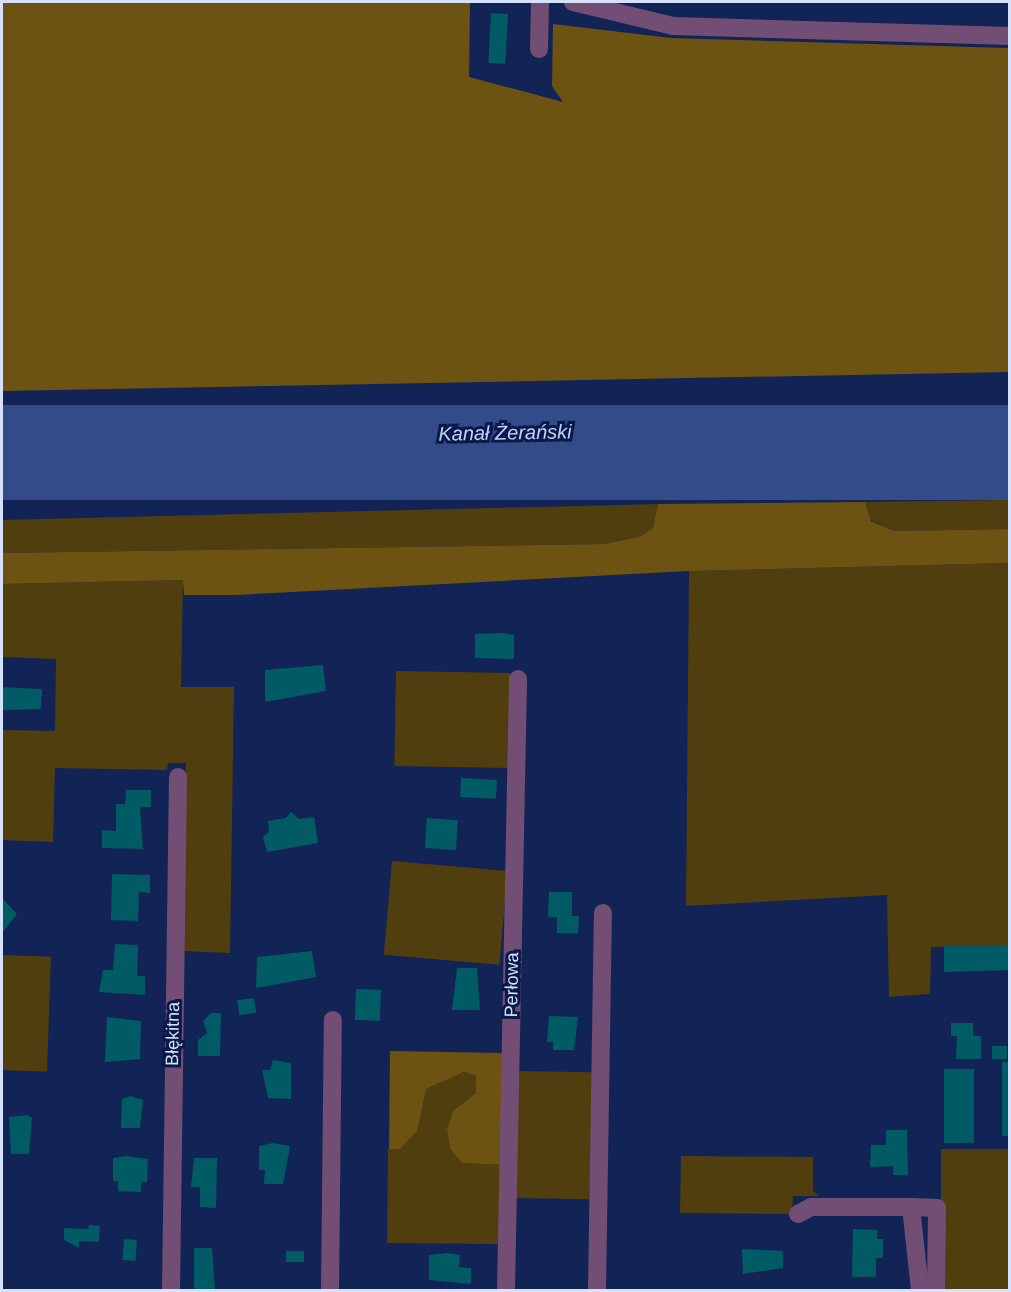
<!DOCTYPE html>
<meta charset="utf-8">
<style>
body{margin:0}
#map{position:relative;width:1011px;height:1292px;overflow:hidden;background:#122455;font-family:Arial,sans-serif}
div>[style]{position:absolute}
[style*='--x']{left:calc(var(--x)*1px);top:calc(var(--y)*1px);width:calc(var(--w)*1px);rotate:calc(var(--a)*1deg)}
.green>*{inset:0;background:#513e0f;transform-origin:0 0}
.forest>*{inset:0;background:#6d5312}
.water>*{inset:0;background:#334b89;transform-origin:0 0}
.building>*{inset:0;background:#005b64;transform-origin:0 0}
.minor>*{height:18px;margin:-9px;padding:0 9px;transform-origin:9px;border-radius:9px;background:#734e74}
span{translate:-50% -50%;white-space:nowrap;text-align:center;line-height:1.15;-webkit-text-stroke:6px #091949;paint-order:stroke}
.street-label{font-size:18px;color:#d6e2fc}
.water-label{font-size:20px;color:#c0d1f6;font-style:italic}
.frame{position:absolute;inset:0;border:3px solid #d6e2fc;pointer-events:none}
</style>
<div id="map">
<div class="green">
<div style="clip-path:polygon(1009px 500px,1009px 529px,894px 531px,871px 520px,865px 502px)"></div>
<div style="clip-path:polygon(658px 504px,653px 528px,639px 537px,604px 544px,2px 553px,2px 520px)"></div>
<div style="clip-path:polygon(1009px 563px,1009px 945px,931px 947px,930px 994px,889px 997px,887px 895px,686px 906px,689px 571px)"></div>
<div style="clip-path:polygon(183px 580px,181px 687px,234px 687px,230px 953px,184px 951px,186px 763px,168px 763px,167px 770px,55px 768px,53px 842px,2px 840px,2px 730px,55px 731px,56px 659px,2px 657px,2px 584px)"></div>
<div style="left:396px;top:671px;width:115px;height:95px;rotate:1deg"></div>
<div style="left:392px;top:861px;width:116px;height:94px;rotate:5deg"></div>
<div style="left:2px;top:955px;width:49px;height:115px;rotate:2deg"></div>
<div style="left:516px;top:1071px;width:76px;height:127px;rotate:1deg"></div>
<div style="clip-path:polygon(463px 1072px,476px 1076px,476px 1093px,453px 1111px,447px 1129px,450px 1149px,462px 1163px,504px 1165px,503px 1244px,387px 1243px,388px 1149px,400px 1149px,426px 1089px)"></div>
<div style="left:941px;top:1149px;width:68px;height:141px"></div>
<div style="clip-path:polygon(681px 1156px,813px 1157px,813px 1191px,819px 1196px,793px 1196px,792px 1214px,680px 1213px)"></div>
</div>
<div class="forest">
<div style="clip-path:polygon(2px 2px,470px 2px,469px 77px,563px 102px,552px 86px,553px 24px,671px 38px,1008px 48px,1009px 372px,2px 391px)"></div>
<div style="clip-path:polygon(865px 502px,871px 521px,894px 531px,1010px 529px,1009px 563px,689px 571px,237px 595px,184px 595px,183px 580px,2px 584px,2px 553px,604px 544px,639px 537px,653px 528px,658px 504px)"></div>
<div style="clip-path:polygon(390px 1051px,503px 1053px,504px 1165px,462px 1163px,450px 1149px,447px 1129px,453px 1111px,476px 1093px,476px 1076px,464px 1072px,426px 1089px,417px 1131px,400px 1149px,389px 1149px)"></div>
</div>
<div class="water">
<div style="left:1009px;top:405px;width:95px;height:1007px;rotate:90deg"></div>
</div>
<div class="building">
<div style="left:491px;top:13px;width:17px;height:50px;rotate:3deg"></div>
<div style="clip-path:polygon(502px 633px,514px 635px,514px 659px,475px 658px,475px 634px)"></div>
<div style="clip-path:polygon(323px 665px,326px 691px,265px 702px,265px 670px)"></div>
<div style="clip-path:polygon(2px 687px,42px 689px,41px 709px,2px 710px)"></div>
<div style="left:461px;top:778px;width:36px;height:19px;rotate:3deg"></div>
<div style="clip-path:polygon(126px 790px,151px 790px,151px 807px,140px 807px,143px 849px,102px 848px,102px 830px,116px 831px,116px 804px,125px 804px)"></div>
<div style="clip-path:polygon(291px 812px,299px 819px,314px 817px,318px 843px,267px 852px,263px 837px,269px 832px,268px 821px,286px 818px)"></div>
<div style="left:427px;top:818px;width:31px;height:30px;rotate:4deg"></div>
<div style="clip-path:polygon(112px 874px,150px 875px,150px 893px,139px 892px,138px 921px,111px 920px)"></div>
<div style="clip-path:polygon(549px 892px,572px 892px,572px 916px,579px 916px,578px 933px,557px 933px,557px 917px,548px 917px)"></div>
<div style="clip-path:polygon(2px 898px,17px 914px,2px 933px)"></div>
<div style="clip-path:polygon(115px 944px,138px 945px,137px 976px,145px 976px,145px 995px,99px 992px,103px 970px,113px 970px)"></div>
<div style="clip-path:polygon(997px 945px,1010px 945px,1010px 970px,944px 972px,944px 946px)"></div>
<div style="clip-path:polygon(312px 951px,316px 977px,256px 988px,257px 957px)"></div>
<div style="clip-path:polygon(457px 968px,477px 968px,480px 1010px,452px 1010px)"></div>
<div style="left:356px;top:989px;width:25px;height:31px;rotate:2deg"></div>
<div style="left:254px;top:998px;width:15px;height:17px;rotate:82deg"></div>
<div style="clip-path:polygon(211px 1013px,221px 1013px,220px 1056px,198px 1056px,198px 1040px,207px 1033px,203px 1021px)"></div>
<div style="clip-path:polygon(549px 1016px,578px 1017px,574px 1050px,553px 1050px,553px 1042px,547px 1042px)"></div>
<div style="clip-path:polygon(107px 1017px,141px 1021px,140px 1059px,105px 1062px)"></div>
<div style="clip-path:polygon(951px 1023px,973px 1023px,973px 1036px,981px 1036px,981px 1059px,956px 1059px,957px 1036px,951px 1036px)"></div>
<div style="left:992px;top:1046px;width:15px;height:13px"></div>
<div style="clip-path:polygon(273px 1060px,291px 1063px,291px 1099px,268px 1098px,262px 1070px,270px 1070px)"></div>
<div style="left:1002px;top:1062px;width:8px;height:74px"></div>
<div style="left:944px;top:1069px;width:30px;height:74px"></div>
<div style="clip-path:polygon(131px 1096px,143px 1100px,140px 1128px,121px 1128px,122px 1099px)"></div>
<div style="clip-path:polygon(27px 1115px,32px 1118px,29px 1154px,11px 1154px,9px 1117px)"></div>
<div style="clip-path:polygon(886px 1130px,907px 1130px,908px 1175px,893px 1175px,893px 1166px,870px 1167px,871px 1145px,886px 1145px)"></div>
<div style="clip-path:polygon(273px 1143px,290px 1146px,283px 1184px,264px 1184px,265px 1170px,259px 1170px,259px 1146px)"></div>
<div style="clip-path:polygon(127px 1156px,148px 1159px,147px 1182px,141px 1182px,141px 1192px,118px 1191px,118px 1181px,113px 1181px,113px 1158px)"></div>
<div style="clip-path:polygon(194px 1158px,217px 1158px,216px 1208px,200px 1207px,200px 1187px,191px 1187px)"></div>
<div style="clip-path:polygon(89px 1225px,100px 1226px,99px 1242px,79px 1241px,79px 1248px,64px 1240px,64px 1228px,88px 1229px)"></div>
<div style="clip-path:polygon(853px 1229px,877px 1230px,877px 1239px,883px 1239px,883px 1258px,876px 1258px,876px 1277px,852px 1277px)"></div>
<div style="left:124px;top:1239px;width:13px;height:21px;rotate:4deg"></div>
<div style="clip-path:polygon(194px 1248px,212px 1248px,215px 1290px,194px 1290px)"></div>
<div style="clip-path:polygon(742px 1249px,783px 1251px,783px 1268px,743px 1274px)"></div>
<div style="left:286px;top:1251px;width:18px;height:11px"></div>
<div style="clip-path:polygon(447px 1253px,460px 1255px,459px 1267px,471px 1268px,471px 1284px,429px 1280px,429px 1255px)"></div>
</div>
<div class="minor">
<div style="--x:573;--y:2;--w:103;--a:13.5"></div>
<div style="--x:673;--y:26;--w:337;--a:1.7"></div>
<div style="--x:539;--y:49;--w:47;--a:-88.8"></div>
<div style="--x:911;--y:1207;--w:26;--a:2"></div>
<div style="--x:937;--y:1208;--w:82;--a:90.7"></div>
<div style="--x:798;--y:1214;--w:15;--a:-28"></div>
<div style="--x:811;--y:1207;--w:100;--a:0"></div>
<div style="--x:911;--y:1207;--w:83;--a:83.8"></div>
<div style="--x:171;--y:1290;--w:513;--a:-89.22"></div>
<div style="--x:330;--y:1290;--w:270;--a:-89.4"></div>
<div style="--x:506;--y:1290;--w:611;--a:-88.87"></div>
<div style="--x:597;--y:1290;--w:377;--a:-89.1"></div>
</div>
<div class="street-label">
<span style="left:512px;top:985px;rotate:-89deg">Perłowa</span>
<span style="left:173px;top:1034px;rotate:-89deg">Błękitna</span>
</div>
<div class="water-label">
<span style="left:505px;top:433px;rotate:-1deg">Kanał Żerański</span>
</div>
<div class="frame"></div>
</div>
